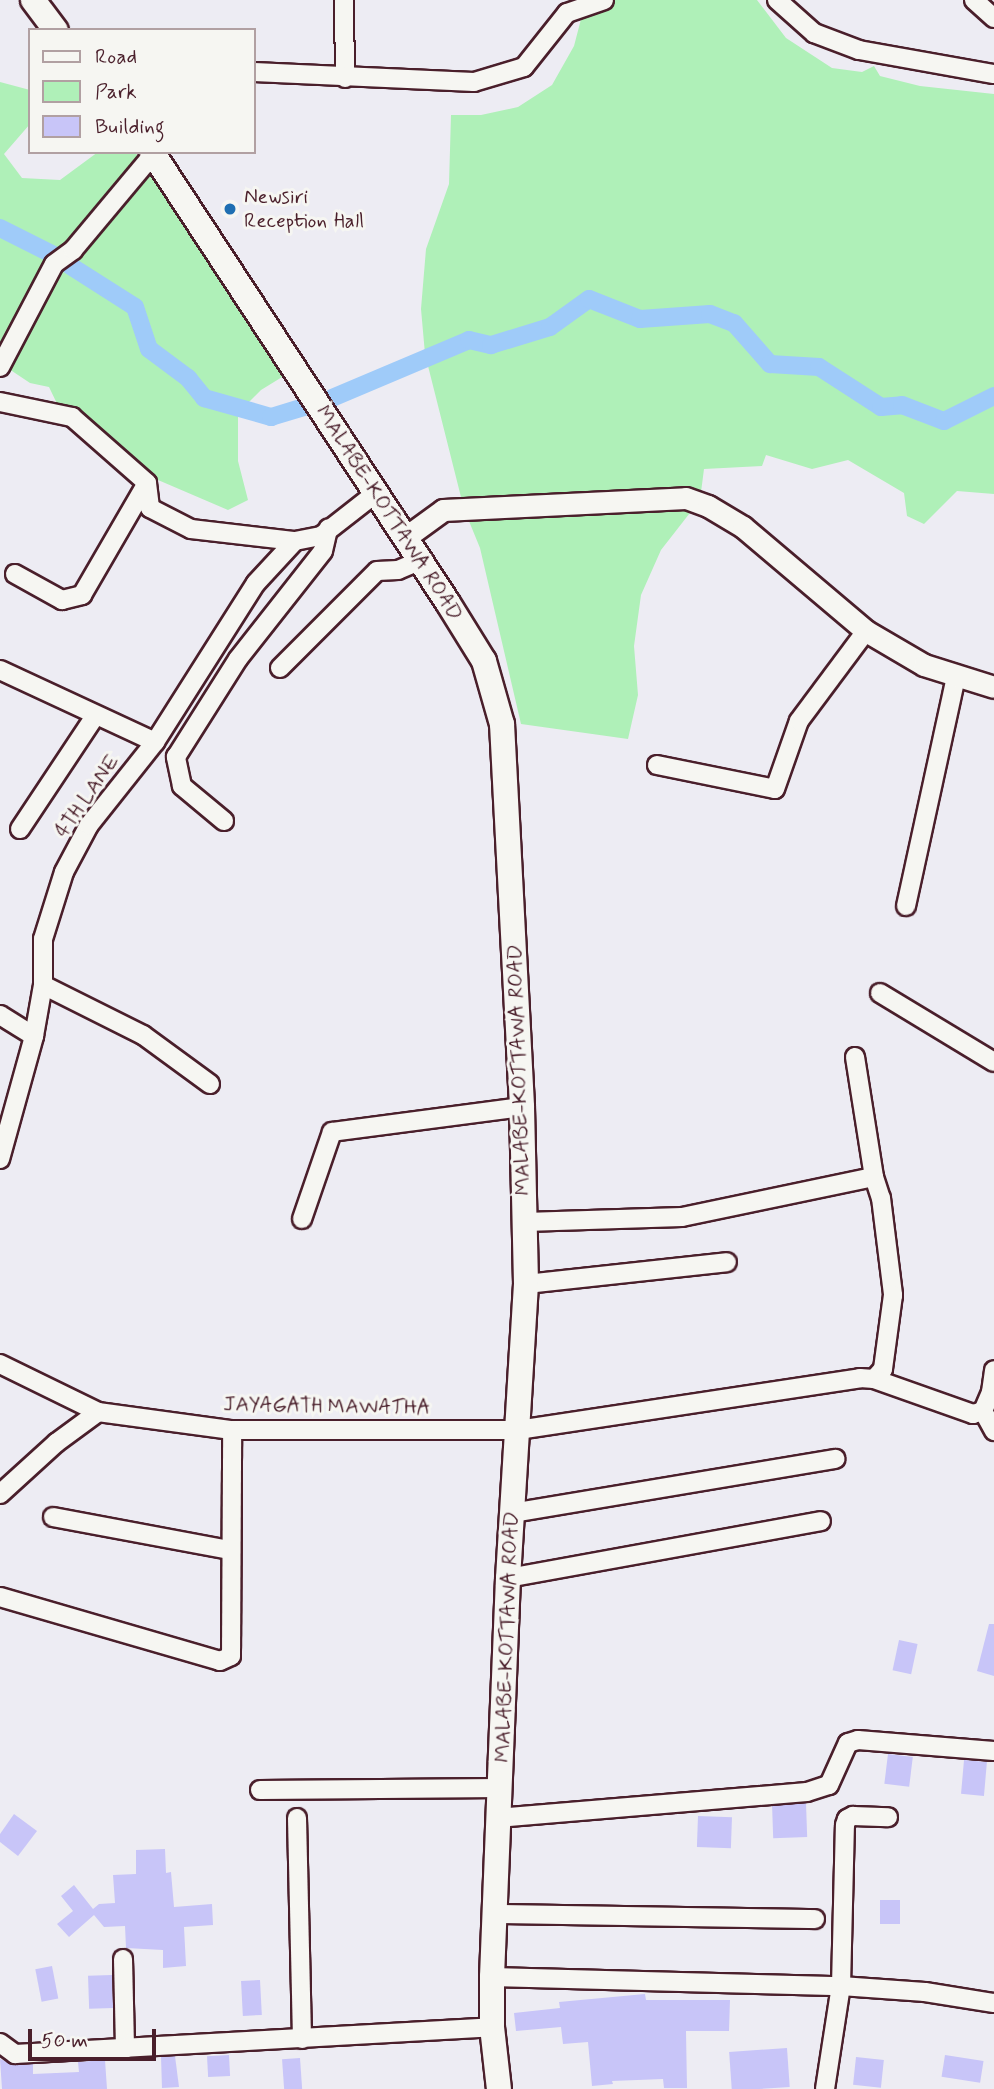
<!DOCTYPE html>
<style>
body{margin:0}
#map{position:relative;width:994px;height:2089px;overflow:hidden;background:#edecf3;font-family:Mynerve,sans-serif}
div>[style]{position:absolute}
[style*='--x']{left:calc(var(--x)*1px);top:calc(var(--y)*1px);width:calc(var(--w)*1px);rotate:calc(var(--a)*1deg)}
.green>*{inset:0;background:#aff0b8}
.canal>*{height:18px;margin:-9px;padding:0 9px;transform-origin:9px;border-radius:9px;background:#9fcbf9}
.building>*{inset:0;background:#c8c5f8;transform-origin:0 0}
.roads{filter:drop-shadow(2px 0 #4a1f2b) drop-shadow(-2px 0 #4a1f2b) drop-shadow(0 2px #4a1f2b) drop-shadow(0 -2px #4a1f2b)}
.minor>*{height:18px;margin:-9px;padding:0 9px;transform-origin:9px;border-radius:9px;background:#f6f6f2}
.tertiary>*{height:21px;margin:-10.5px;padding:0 10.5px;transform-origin:10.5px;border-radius:10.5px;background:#f6f6f2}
.secondary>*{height:24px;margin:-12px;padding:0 12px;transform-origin:12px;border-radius:12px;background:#f6f6f2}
.dots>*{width:19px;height:19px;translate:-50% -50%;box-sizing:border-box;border:4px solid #f6f6f2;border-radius:50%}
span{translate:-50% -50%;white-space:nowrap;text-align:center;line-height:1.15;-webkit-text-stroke:6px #f6f6f2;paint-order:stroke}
.poi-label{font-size:21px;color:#4a1f2b}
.left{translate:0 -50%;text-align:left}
.street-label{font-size:21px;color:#4a1f2b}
.legend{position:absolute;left:28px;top:28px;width:228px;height:126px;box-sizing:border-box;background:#f6f6f2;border:2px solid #b1a0a2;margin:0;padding:9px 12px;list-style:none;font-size:21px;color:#4a1f2b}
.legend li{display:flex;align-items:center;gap:14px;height:35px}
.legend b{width:35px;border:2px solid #b1a0a2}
.scale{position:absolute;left:28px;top:2029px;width:128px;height:32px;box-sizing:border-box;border:4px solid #4a1f2b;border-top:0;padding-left:9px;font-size:21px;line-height:24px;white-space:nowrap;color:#4a1f2b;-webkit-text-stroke:5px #f6f6f2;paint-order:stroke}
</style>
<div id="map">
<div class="green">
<div style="clip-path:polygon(586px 0,757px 0,786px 38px,832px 68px,862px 72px,874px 66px,880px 76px,920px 86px,994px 94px,994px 494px,957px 491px,924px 524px,907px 516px,904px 493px,848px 460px,812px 469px,766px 455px,762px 466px,704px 469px,700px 500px,661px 550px,641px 595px,634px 646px,638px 695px,628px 739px,521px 724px,480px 548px,464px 509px,425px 354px,421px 309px,426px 249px,449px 184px,451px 115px,481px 115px,518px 107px,552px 85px,574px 46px)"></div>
<div style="clip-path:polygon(0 82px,30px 90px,30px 124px,4px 154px,22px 178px,60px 180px,98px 152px,135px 152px,287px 374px,261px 390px,238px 413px,238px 461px,248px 500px,228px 510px,158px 480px,99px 426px,62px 414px,49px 387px,30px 383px,0 363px)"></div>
</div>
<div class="canal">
<div style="--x:0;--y:228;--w:63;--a:26.6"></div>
<div style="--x:69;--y:265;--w:78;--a:32.5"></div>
<div style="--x:135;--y:307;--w:44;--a:71.6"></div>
<div style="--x:149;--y:349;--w:49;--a:36.6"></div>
<div style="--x:188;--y:378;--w:26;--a:51"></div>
<div style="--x:204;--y:398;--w:70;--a:15.8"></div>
<div style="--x:271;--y:417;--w:34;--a:-17"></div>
<div style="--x:332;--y:398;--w:149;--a:-22.9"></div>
<div style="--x:469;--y:340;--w:23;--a:13"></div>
<div style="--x:491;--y:345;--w:62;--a:-17"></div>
<div style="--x:550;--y:327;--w:48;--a:-35.7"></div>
<div style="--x:589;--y:299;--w:55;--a:21.4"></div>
<div style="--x:640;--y:319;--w:70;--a:-4.1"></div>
<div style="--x:710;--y:314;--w:26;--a:21"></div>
<div style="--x:734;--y:323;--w:55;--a:48.7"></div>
<div style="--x:770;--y:364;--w:49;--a:3.5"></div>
<div style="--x:819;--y:367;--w:74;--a:32.8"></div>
<div style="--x:881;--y:407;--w:21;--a:-5"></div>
<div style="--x:902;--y:405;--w:45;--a:20.9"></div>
<div style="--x:944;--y:421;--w:56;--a:-26.6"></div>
</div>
<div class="building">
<div style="clip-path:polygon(989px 1624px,994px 1624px,994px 1676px,977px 1671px)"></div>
<div style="left:899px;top:1640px;width:19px;height:31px;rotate:12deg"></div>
<div style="left:888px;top:1754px;width:25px;height:30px;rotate:7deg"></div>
<div style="left:964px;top:1760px;width:23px;height:34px;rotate:5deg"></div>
<div style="left:806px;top:1803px;width:34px;height:34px;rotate:88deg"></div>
<div style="clip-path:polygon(14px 1814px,37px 1831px,18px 1856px,0 1842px,0 1834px)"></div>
<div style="left:698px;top:1816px;width:34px;height:31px;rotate:2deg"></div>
<div style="clip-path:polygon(165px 1849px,166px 1873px,171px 1872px,174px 1907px,212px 1904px,213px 1925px,184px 1927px,186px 1966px,163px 1968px,163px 1950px,126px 1948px,125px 1926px,104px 1927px,94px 1915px,69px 1937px,57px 1924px,73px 1911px,61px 1896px,74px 1885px,93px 1909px,99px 1904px,115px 1903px,113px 1875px,136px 1874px,136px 1850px)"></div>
<div style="left:900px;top:1900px;width:24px;height:20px;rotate:90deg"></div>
<div style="left:52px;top:1966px;width:33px;height:17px;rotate:79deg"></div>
<div style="left:112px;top:1975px;width:33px;height:24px;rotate:88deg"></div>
<div style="left:260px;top:1980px;width:35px;height:19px;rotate:87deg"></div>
<div style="clip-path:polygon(645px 1994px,646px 2000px,730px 2000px,729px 2031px,686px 2031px,687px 2088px,664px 2088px,663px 2079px,612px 2081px,613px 2084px,592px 2086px,588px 2042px,563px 2044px,561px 2027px,516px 2031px,514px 2013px,560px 2008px,559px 2002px)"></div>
<div style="left:787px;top:2048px;width:39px;height:58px;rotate:86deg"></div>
<div style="left:229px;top:2055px;width:21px;height:22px;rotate:87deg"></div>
<div style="left:945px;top:2055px;width:39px;height:22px;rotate:9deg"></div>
<div style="clip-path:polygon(175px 2056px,179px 2087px,162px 2088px,161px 2057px)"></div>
<div style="left:856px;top:2057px;width:28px;height:28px;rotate:6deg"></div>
<div style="left:300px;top:2058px;width:31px;height:18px;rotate:86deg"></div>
<div style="clip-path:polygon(0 2059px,15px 2065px,33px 2064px,33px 2074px,79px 2072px,78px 2062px,105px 2060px,107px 2089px,2px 2089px)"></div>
</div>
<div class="roads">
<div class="minor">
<div style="--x:344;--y:0;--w:78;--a:89.3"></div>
<div style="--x:777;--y:0;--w:50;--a:41.7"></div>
<div style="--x:814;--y:33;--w:48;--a:20.7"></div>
<div style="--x:859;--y:50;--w:137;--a:10.1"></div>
<div style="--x:974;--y:0;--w:27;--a:42"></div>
<div style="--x:254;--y:72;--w:220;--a:2.6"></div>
<div style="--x:474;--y:82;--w:52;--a:-16.7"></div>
<div style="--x:524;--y:67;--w:69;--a:-51.5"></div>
<div style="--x:567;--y:13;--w:39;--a:-19"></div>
<div style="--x:0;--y:367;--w:116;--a:-62.3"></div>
<div style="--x:54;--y:264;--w:24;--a:-36"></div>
<div style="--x:73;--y:250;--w:128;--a:-50.1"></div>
<div style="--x:0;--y:402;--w:74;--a:11.8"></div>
<div style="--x:72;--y:417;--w:100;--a:41.3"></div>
<div style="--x:147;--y:483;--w:25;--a:83"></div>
<div style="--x:150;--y:508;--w:46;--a:27.1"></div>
<div style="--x:191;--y:529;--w:105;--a:6.6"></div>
<div style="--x:295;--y:541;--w:26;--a:-11"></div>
<div style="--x:321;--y:536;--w:70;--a:-38"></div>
<div style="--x:15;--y:574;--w:54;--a:29"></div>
<div style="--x:62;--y:600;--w:21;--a:-14"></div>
<div style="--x:82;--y:595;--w:129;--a:-59.9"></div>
<div style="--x:280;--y:668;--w:137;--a:-45"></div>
<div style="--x:377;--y:571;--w:21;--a:-3"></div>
<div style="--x:398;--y:570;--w:25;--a:-23"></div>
<div style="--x:0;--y:670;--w:171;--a:24.9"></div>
<div style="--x:657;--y:765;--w:120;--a:11.5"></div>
<div style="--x:775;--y:789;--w:72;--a:-70.6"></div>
<div style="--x:799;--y:721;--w:112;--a:-53.3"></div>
<div style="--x:224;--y:821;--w:55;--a:-140.2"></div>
<div style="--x:182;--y:786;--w:30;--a:-102"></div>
<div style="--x:176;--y:757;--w:116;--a:-57.7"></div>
<div style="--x:238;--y:659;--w:137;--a:-51.8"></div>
<div style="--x:323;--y:551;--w:23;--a:-77"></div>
<div style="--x:20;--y:829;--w:136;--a:-56.4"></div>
<div style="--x:906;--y:906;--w:234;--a:-77.7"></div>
<div style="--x:43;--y:985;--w:112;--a:26.6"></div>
<div style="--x:143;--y:1035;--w:83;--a:36.2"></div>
<div style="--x:880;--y:993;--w:133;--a:31.2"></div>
<div style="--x:0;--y:1015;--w:40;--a:32"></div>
<div style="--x:855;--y:1057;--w:121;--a:81"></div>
<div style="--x:874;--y:1177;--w:22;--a:72"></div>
<div style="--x:881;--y:1198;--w:98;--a:82.9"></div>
<div style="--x:893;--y:1295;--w:75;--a:97.7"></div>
<div style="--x:883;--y:1369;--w:13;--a:132"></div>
<div style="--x:0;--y:1159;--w:128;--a:-74.5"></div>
<div style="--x:34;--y:1036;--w:52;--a:-80"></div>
<div style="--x:43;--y:985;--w:46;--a:-90"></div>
<div style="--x:43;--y:939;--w:70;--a:-72.6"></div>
<div style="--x:64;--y:872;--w:53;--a:-62"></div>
<div style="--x:89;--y:825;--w:106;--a:-51.5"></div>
<div style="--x:155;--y:742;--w:188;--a:-57.6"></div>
<div style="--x:256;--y:583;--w:57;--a:-47.1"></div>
<div style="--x:302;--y:1219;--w:92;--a:-71"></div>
<div style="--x:332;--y:1132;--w:192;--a:-7.5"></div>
<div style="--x:525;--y:1222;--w:157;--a:-1.8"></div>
<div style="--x:682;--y:1217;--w:196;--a:-11.8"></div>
<div style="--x:526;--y:1284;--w:202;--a:-6.2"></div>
<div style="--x:0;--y:1364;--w:109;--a:26.1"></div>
<div style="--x:98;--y:1412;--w:135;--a:7.7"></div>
<div style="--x:232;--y:1430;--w:286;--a:0"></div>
<div style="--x:518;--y:1430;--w:346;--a:-8.6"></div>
<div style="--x:860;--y:1378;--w:14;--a:4"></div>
<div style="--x:874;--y:1379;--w:105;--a:19.5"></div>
<div style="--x:973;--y:1414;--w:10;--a:-17"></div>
<div style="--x:983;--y:1411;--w:21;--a:-67"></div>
<div style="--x:991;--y:1392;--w:22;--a:-82"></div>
<div style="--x:983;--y:1411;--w:23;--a:61"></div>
<div style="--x:0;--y:1494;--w:76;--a:-42.3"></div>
<div style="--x:56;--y:1443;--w:52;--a:-36.4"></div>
<div style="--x:512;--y:1513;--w:328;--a:-9.5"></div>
<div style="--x:53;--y:1517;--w:180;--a:10.6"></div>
<div style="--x:508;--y:1578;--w:318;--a:-10.3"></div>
<div style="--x:0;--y:1597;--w:229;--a:16.2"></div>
<div style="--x:220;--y:1661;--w:12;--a:-24"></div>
<div style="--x:231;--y:1656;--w:226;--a:-89.7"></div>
<div style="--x:260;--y:1790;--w:241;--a:-0.5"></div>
<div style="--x:297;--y:1818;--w:221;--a:88.7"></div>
<div style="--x:497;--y:1818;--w:311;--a:-4.8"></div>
<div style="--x:807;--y:1792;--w:23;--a:-18"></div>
<div style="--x:829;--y:1785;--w:46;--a:-65.7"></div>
<div style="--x:848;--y:1743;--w:10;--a:-17"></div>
<div style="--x:858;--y:1740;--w:136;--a:4.6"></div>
<div style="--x:495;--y:1914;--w:320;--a:0.9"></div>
<div style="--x:123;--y:1959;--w:90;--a:88.7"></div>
<div style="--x:492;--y:1977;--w:349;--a:1.5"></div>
<div style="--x:841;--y:1986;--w:84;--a:4.1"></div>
<div style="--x:925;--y:1992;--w:70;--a:9.1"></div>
<div style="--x:0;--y:2043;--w:19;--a:36"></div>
<div style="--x:15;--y:2054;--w:478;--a:-3.2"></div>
<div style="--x:825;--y:2089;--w:104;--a:-81.2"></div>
<div style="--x:841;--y:1986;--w:161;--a:-88.6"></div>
<div style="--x:845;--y:1825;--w:6;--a:-72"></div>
<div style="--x:847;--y:1819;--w:7;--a:-27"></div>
<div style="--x:853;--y:1816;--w:35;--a:2"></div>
</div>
<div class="tertiary">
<div style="--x:406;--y:537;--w:46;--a:-36.1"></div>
<div style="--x:443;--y:510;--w:243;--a:-2.8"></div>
<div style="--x:686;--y:498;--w:23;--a:20"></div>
<div style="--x:708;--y:506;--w:41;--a:31"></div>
<div style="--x:743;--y:527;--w:161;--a:40.2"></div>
<div style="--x:866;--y:631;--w:67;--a:30.4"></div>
<div style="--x:924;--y:665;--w:73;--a:17.4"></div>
</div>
<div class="secondary">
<div style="--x:33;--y:0;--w:38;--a:53"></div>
<div style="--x:152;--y:152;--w:539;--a:56.72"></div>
<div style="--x:448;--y:603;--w:68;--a:58.2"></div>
<div style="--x:484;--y:661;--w:66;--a:74.1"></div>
<div style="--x:502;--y:724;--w:384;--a:87"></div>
<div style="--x:522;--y:1107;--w:177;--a:88.7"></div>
<div style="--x:526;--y:1284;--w:295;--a:93.5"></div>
<div style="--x:508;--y:1578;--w:399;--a:92.3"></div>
<div style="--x:492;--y:1977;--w:50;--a:90"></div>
<div style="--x:492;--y:2027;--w:62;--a:83.6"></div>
</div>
</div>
<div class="dots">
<div style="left:230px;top:209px;background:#1f6fb2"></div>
</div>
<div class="poi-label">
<span class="left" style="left:244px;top:209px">Newsiri<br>Reception Hall</span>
</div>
<div class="street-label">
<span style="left:389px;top:513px;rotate:57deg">MALABE-KOTTAWA ROAD</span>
<span style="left:87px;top:796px;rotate:-55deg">4TH LANE</span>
<span style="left:519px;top:1070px;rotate:-92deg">MALABE-KOTTAWA ROAD</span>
<span style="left:327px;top:1406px;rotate:1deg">JAYAGATH MAWATHA</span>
<span style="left:507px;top:1637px;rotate:-88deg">MALABE-KOTTAWA ROAD</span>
</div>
<ul class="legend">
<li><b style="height:9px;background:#f6f6f2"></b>Road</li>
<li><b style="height:19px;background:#aff0b8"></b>Park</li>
<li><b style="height:19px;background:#c8c5f8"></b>Building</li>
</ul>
<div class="scale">50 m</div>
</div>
